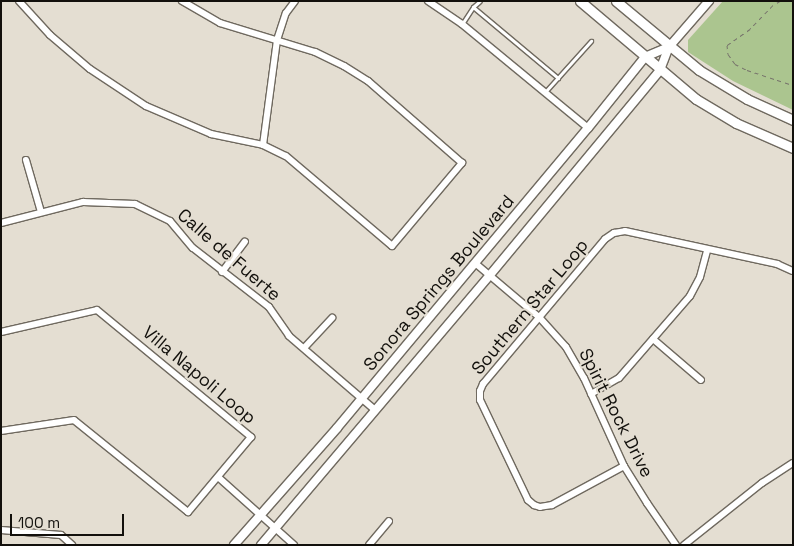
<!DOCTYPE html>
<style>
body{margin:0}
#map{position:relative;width:794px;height:546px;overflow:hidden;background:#e4ded2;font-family:"Space Grotesk",sans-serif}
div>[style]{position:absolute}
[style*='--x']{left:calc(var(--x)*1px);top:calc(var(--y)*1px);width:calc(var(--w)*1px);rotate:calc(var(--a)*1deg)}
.green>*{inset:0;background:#abc58f}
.path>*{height:1px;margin-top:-0.5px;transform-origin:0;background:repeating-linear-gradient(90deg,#75716a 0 4px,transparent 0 8px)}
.roads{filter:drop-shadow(1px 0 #6f695f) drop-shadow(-1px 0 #6f695f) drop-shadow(0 1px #6f695f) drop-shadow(0 -1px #6f695f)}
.service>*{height:3px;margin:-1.5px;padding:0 1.5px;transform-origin:1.5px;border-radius:1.5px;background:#fff}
.minor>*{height:6px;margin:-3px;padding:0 3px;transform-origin:3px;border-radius:3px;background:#fff}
.tertiary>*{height:8px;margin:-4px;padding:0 4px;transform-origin:4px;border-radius:4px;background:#fff}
.secondary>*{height:9px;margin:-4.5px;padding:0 4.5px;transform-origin:4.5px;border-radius:4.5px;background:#fff}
span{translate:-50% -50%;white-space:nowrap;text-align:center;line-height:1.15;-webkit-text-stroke:4px #e4ded2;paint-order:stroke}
.street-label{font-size:18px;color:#12100c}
.frame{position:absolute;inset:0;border:2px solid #12100c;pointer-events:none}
.scale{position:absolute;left:10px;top:514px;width:114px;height:22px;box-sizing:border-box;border:2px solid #12100c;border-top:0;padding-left:6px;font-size:15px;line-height:18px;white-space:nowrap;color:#12100c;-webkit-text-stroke:4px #e4ded2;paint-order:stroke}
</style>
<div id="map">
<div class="green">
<div style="clip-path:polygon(723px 1px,793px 1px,793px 110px,733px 81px,688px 52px,688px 40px)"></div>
</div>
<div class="path">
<div style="--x:780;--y:1;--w:8;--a:150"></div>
<div style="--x:773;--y:5;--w:33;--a:134"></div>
<div style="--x:750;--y:29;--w:28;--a:145"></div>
<div style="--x:727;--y:45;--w:9;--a:84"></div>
<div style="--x:728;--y:54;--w:12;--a:55"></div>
<div style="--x:735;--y:64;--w:13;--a:27"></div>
<div style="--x:747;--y:70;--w:48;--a:18.1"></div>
</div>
<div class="roads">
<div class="service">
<div style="--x:473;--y:7;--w:9;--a:-41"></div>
<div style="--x:462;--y:24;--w:20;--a:-57"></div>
<div style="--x:473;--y:7;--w:111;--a:39.9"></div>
<div style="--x:545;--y:92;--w:69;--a:-48"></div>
</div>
<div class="minor">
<div style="--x:19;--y:1;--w:46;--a:47.6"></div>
<div style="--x:50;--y:35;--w:52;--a:40.4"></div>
<div style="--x:90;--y:69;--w:67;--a:33.5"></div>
<div style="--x:146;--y:106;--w:71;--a:23.3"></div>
<div style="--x:211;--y:134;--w:53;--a:11.9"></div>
<div style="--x:263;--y:145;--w:25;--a:26"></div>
<div style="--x:286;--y:156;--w:139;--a:40.3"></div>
<div style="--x:392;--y:246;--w:109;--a:-49.9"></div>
<div style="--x:462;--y:163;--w:125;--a:-138.9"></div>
<div style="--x:368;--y:81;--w:28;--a:-148"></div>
<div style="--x:344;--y:66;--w:32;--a:-154"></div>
<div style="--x:315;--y:52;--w:99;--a:-163"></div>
<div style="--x:220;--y:23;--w:44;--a:-149.9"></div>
<div style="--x:428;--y:1;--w:41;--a:34.1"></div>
<div style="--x:462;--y:24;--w:163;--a:39.5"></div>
<div style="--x:263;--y:145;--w:106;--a:-82.4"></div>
<div style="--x:277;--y:40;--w:28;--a:-72"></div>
<div style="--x:286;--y:13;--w:15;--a:-53"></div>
<div style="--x:26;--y:160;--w:54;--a:73.9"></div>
<div style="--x:1;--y:223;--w:85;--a:-14.4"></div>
<div style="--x:83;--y:202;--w:52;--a:2.2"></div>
<div style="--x:135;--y:204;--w:39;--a:26"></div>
<div style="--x:170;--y:221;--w:35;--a:50"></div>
<div style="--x:193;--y:248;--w:96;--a:37.8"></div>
<div style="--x:269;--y:307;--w:35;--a:55"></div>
<div style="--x:289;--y:336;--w:113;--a:40.7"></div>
<div style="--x:475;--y:263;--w:84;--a:40.2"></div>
<div style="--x:539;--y:317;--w:40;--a:48"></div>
<div style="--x:566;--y:347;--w:36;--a:60"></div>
<div style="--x:584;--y:378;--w:97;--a:65.6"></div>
<div style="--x:624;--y:466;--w:44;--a:58.1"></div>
<div style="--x:647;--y:503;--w:51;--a:55.4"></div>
<div style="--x:222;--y:272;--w:38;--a:-53"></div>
<div style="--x:1;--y:332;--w:98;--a:-12.9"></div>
<div style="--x:97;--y:310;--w:200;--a:39.5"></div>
<div style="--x:251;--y:437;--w:98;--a:130"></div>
<div style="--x:188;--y:512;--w:146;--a:-141.1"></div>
<div style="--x:74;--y:420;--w:74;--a:171.4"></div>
<div style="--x:653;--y:339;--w:63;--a:40.5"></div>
<div style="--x:305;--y:347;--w:40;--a:-47"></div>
<div style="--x:591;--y:394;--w:32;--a:-30"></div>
<div style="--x:619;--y:378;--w:108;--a:-49.1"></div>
<div style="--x:690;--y:296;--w:21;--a:-62"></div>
<div style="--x:700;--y:277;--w:28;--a:-75"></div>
<div style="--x:624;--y:466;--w:82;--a:151.6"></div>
<div style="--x:552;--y:505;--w:12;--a:171"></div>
<div style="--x:540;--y:507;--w:6;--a:-162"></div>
<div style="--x:534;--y:505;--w:8;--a:-140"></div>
<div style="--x:528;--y:500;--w:111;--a:-115.6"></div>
<div style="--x:480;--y:400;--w:9;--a:-90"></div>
<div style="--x:480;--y:391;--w:8;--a:-67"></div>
<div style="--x:483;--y:384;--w:189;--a:-49.9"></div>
<div style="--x:605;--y:239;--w:11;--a:-34"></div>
<div style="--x:614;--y:233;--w:11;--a:-10"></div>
<div style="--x:625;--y:231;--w:156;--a:12.2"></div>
<div style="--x:777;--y:264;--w:17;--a:24"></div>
<div style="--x:218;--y:477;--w:102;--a:41.8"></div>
<div style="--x:1;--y:530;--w:60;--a:4.8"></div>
<div style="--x:61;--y:535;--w:15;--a:42"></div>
<div style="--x:369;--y:545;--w:31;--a:-50"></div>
<div style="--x:684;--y:545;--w:100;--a:-38.5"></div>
<div style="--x:762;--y:483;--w:37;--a:-33"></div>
</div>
<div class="tertiary">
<div style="--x:234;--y:545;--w:156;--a:-48.6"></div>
<div style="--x:337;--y:428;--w:391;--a:-50.1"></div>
<div style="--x:588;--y:128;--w:91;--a:-51.2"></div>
<div style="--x:645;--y:57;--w:26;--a:-23"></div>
<div style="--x:261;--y:545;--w:354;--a:-49.7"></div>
<div style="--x:490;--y:275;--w:266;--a:-50.3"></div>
<div style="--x:660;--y:70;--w:25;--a:-69"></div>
<div style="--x:669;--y:47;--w:61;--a:-49"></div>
</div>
<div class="secondary">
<div style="--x:580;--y:1;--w:152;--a:40.2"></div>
<div style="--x:696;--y:99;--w:47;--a:31"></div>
<div style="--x:736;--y:123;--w:62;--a:23.7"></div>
<div style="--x:616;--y:1;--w:108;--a:39.7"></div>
<div style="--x:699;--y:70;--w:56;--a:31.1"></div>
<div style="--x:747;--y:99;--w:51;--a:24.5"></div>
</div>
</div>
<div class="street-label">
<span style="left:229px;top:255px;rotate:41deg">Calle de Fuerte</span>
<span style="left:439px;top:283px;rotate:-50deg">Sonora Springs Boulevard</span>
<span style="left:530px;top:307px;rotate:-50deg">Southern Star Loop</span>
<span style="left:199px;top:375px;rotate:40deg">Villa Napoli Loop</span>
<span style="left:616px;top:413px;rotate:63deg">Spirit Rock Drive</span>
</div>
<div class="frame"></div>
<div class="scale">100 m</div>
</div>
